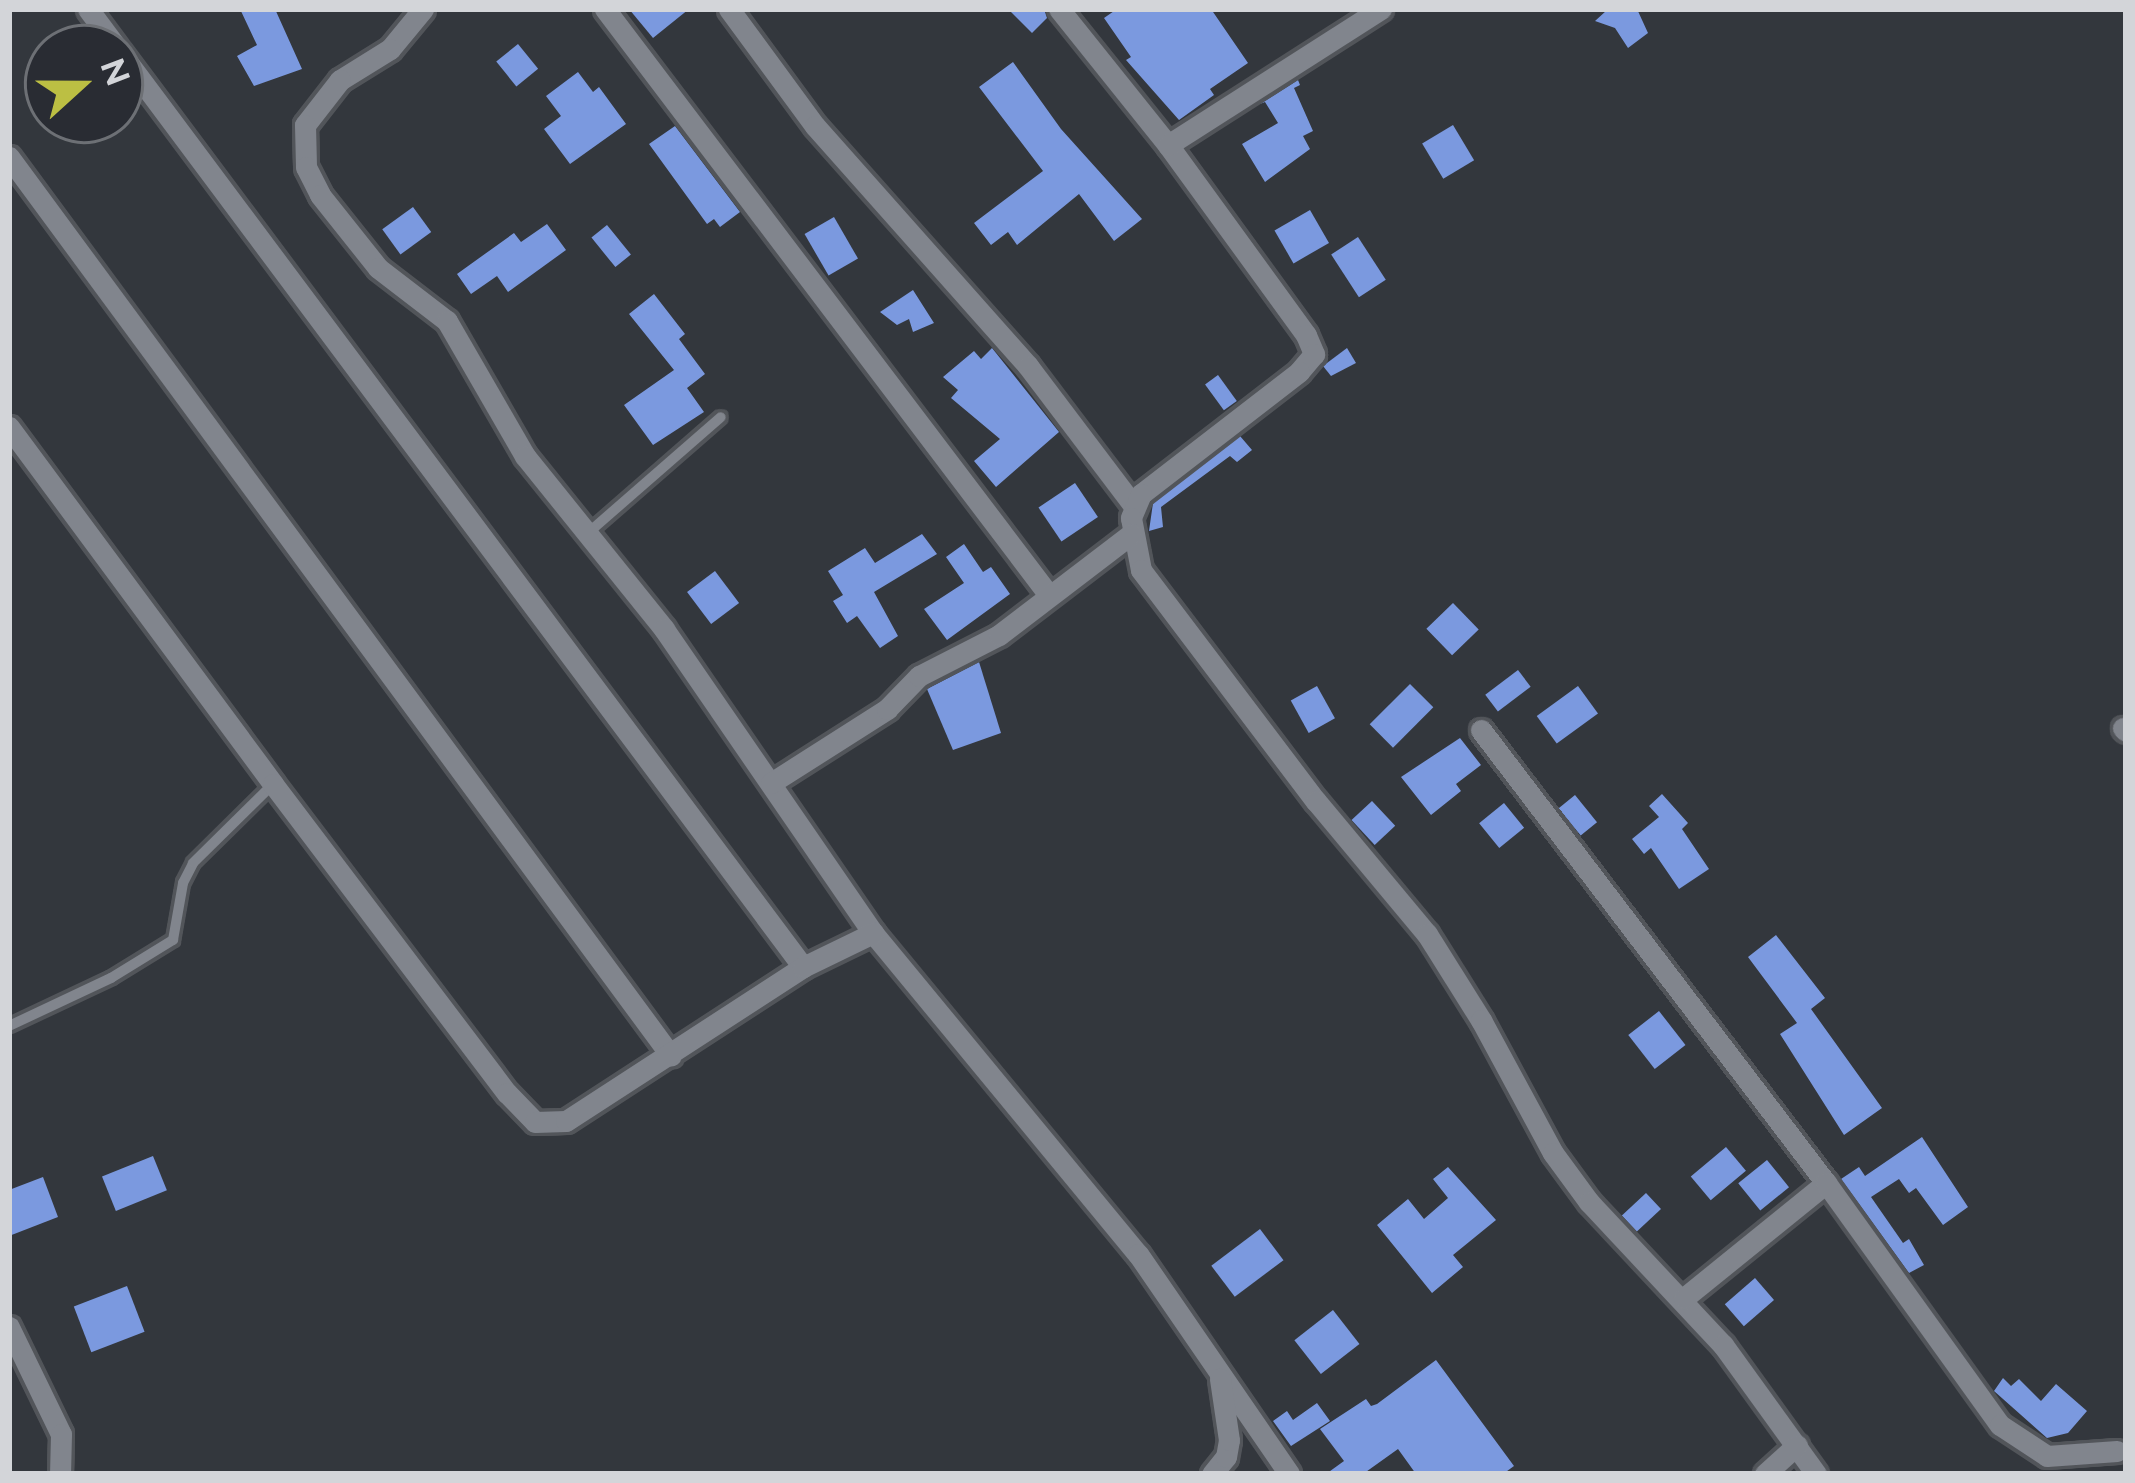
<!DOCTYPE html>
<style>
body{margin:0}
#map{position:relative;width:2135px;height:1483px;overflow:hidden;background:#33373d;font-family:Raleway,sans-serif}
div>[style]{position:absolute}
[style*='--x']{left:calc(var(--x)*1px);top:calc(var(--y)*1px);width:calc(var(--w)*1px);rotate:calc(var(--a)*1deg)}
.building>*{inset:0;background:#7b99df;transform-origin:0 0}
.roads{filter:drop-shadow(3px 0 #52555a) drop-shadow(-3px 0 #52555a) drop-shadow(0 3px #52555a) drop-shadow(0 -3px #52555a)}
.service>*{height:10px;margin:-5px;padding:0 5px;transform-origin:5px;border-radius:5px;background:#81858d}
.minor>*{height:21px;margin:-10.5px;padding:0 10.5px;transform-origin:10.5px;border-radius:10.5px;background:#81858d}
span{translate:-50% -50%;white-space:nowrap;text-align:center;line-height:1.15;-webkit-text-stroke:12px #292c33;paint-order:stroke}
.frame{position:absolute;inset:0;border:12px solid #d3d5d9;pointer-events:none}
.north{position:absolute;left:24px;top:24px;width:120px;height:120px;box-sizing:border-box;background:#292c33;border:3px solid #6d7075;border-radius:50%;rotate:69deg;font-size:33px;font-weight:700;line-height:48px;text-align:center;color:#d3d5d9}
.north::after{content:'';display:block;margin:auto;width:42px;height:54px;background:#bcbf43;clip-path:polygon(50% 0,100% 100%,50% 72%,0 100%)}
</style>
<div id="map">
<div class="building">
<div style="clip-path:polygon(240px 9px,275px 9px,302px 69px,254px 86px,237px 56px,257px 45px)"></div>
<div style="clip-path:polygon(629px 9px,689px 9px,653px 38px)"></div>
<div style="clip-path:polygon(1008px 9px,1044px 9px,1047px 18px,1032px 33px)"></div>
<div style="clip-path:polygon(1117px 9px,1211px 9px,1248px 63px,1210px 89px,1214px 95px,1179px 120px,1126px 60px,1131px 57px,1104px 18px)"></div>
<div style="clip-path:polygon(1637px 9px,1648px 33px,1628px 48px,1615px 28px,1595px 21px,1606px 11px)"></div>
<div style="left:518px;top:44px;width:32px;height:28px;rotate:51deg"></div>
<div style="clip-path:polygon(1013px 62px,1061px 129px,1142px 219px,1114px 241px,1079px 194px,1017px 245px,1008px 232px,991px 245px,974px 223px,1043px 171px,979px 87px)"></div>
<div style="clip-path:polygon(578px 72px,593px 92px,599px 87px,626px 124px,570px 164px,544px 129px,561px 116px,546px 96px)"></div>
<div style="clip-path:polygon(1298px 80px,1300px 85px,1294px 88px,1313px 131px,1303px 136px,1310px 149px,1265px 182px,1242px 144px,1278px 123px,1265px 102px,1260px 104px)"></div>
<div style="left:1453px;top:125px;width:41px;height:36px;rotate:59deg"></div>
<div style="clip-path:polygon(675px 126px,740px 212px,720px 227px,714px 219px,707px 224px,649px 144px)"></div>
<div style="left:413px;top:207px;width:31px;height:38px;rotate:54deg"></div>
<div style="left:1310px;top:210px;width:38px;height:41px;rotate:60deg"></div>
<div style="left:834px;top:217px;width:48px;height:34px;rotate:60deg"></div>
<div style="clip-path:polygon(547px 224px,566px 250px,508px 292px,497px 276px,471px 294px,457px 274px,514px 233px,521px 242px)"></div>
<div style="left:607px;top:225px;width:38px;height:20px;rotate:51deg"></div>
<div style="left:1358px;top:237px;width:51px;height:32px;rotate:57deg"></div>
<div style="clip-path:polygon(913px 290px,934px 323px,913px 332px,909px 319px,897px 325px,880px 312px)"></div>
<div style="clip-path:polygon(654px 294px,685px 334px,679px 339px,705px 374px,687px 388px,704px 412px,653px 445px,624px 405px,674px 370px,629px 314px)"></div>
<div style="clip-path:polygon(992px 348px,1059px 432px,996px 487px,974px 461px,1000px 439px,951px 398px,958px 390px,943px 377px,974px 351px,981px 359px)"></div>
<div style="clip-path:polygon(1347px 348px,1356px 363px,1331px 376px,1323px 366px)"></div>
<div style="left:1218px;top:375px;width:32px;height:16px;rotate:54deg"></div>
<div style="clip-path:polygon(1240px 436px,1252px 450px,1237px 462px,1230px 456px,1161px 507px,1163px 527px,1149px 531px,1153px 503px)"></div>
<div style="left:1075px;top:483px;width:41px;height:44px;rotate:56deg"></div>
<div style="clip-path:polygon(922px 534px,937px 554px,874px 592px,898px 636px,880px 648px,857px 616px,847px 623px,833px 601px,843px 595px,828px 571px,865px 548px,875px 563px)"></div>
<div style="clip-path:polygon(964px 544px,983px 572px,991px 567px,1010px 594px,947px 640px,924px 609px,964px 583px,946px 557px)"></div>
<div style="left:715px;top:571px;width:40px;height:35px;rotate:53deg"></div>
<div style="left:1453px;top:603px;width:37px;height:37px;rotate:46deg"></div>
<div style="clip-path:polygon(979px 662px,1001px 733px,953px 750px,927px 689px)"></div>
<div style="left:1518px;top:670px;width:21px;height:41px;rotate:53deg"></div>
<div style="left:1410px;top:684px;width:33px;height:57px;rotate:45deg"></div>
<div style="left:1317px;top:686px;width:37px;height:30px;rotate:61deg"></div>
<div style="left:1578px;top:686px;width:34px;height:51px;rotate:54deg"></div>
<div style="clip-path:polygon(1460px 738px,1481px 765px,1456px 784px,1461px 791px,1431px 815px,1401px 777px)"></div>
<div style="clip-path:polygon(1662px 794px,1688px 823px,1682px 829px,1709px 869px,1679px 889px,1651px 848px,1644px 854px,1632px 839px,1659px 817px,1649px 806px)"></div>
<div style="left:1575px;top:795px;width:35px;height:21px;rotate:51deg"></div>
<div style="left:1372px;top:801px;width:34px;height:28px;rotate:47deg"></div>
<div style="left:1504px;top:803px;width:32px;height:32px;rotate:51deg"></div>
<div style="clip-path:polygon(1776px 935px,1825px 998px,1811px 1009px,1882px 1108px,1844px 1135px,1780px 1034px,1797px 1023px,1748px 957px)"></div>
<div style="left:1659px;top:1011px;width:43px;height:39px;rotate:52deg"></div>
<div style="clip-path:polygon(1922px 1137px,1968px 1207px,1943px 1225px,1916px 1188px,1909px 1193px,1899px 1179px,1871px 1197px,1903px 1243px,1909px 1239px,1924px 1265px,1909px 1273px,1841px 1179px,1859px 1167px,1865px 1176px)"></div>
<div style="left:1726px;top:1147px;width:31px;height:46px;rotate:50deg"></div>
<div style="left:153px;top:1156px;width:37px;height:55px;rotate:68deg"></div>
<div style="left:1767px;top:1160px;width:35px;height:37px;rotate:51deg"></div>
<div style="clip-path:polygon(1448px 1167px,1496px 1220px,1453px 1255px,1463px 1267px,1432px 1293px,1377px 1225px,1408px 1199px,1424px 1219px,1448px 1198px,1433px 1179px)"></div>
<div style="clip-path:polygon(43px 1177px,58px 1217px,9px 1236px,9px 1190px)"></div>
<div style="left:1646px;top:1193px;width:22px;height:33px;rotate:47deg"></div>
<div style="left:1260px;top:1229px;width:39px;height:61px;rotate:53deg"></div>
<div style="left:1755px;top:1278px;width:29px;height:40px;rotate:49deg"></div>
<div style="left:127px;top:1286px;width:49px;height:57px;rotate:69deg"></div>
<div style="left:1333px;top:1310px;width:43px;height:49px;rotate:52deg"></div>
<div style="clip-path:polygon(1436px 1360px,1514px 1466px,1503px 1474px,1416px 1474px,1398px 1449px,1363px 1474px,1326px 1474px,1344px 1461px,1320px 1429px,1366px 1399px,1371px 1406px,1377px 1404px)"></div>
<div style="clip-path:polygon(2003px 1378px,2011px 1386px,2019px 1379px,2041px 1401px,2056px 1384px,2087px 1411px,2068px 1433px,2047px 1438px,1994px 1391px)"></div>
<div style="clip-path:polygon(1317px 1403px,1330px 1421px,1291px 1446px,1273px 1421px,1287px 1411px,1293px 1420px)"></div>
</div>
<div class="roads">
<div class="service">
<div style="--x:588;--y:533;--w:176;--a:-41.1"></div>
<div style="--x:9;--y:1026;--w:113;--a:-25.2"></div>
<div style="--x:111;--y:978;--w:73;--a:-31.5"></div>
<div style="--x:173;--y:940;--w:58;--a:-80"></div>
<div style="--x:183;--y:883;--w:22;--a:-63"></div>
<div style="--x:193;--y:863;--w:112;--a:-44.6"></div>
</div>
<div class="minor">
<div style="--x:88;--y:9;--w:49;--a:53.4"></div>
<div style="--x:423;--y:9;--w:52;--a:129.5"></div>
<div style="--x:390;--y:49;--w:59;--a:148.2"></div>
<div style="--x:340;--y:80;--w:57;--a:127.9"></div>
<div style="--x:305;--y:125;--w:42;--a:88.6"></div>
<div style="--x:306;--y:167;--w:31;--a:63"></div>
<div style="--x:320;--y:195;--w:93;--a:51.5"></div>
<div style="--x:378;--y:268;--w:87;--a:37.5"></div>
<div style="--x:447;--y:321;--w:156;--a:60"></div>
<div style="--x:525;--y:456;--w:222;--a:51.2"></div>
<div style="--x:664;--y:629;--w:369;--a:55.5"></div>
<div style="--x:873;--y:933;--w:416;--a:50.5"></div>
<div style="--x:1138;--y:1254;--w:267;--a:55.5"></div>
<div style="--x:605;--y:9;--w:734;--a:52.86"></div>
<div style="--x:729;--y:9;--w:145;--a:53.7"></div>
<div style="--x:815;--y:126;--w:321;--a:48.4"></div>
<div style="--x:1028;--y:366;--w:176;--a:52.9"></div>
<div style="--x:1059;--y:9;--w:174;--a:51.3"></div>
<div style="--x:1168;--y:145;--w:235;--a:54"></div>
<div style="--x:1306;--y:335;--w:21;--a:67"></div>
<div style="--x:1314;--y:354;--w:23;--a:130"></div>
<div style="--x:1299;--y:372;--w:200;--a:142.3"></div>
<div style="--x:1141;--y:494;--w:26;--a:113"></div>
<div style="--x:1131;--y:518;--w:53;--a:79.1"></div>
<div style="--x:1141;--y:570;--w:290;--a:52.9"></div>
<div style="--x:1316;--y:801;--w:173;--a:50.2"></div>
<div style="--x:1427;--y:934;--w:102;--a:57.9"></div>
<div style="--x:1481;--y:1020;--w:151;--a:61.6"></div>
<div style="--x:1553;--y:1153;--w:61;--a:53.7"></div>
<div style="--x:1589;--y:1202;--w:196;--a:46.9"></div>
<div style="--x:1723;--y:1345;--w:159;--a:54.2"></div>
<div style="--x:120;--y:52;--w:1142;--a:53.26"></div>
<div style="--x:1168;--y:145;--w:253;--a:-32.6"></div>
<div style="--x:9;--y:157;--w:1116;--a:53.63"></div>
<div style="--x:9;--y:427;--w:444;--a:53.5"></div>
<div style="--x:273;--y:784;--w:388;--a:52.9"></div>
<div style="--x:507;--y:1093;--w:40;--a:46"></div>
<div style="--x:535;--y:1122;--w:31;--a:-2"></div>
<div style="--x:566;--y:1121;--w:283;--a:-33"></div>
<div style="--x:803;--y:967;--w:78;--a:-25.9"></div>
<div style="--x:2123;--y:728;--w:4;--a:45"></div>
<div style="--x:1481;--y:730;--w:569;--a:52.71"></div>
<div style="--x:771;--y:783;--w:138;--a:-32.5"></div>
<div style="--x:887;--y:709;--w:46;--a:-45.9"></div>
<div style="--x:919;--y:676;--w:90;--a:-27.1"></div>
<div style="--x:999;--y:635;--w:166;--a:-37.4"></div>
<div style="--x:1684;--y:1298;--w:183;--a:-39"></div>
<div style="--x:1826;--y:1183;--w:298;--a:54.3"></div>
<div style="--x:2000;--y:1425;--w:56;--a:33.4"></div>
<div style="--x:2047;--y:1456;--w:70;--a:-4.1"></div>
<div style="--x:9;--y:1327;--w:119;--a:64.1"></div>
<div style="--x:61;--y:1434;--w:40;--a:91.4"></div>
<div style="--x:1212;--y:1474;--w:22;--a:-51"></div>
<div style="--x:1226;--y:1457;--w:17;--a:-80"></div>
<div style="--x:1229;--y:1440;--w:62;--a:-98.4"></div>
<div style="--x:1765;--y:1474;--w:43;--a:-42.2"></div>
</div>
</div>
<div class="frame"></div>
<div class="north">N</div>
</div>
